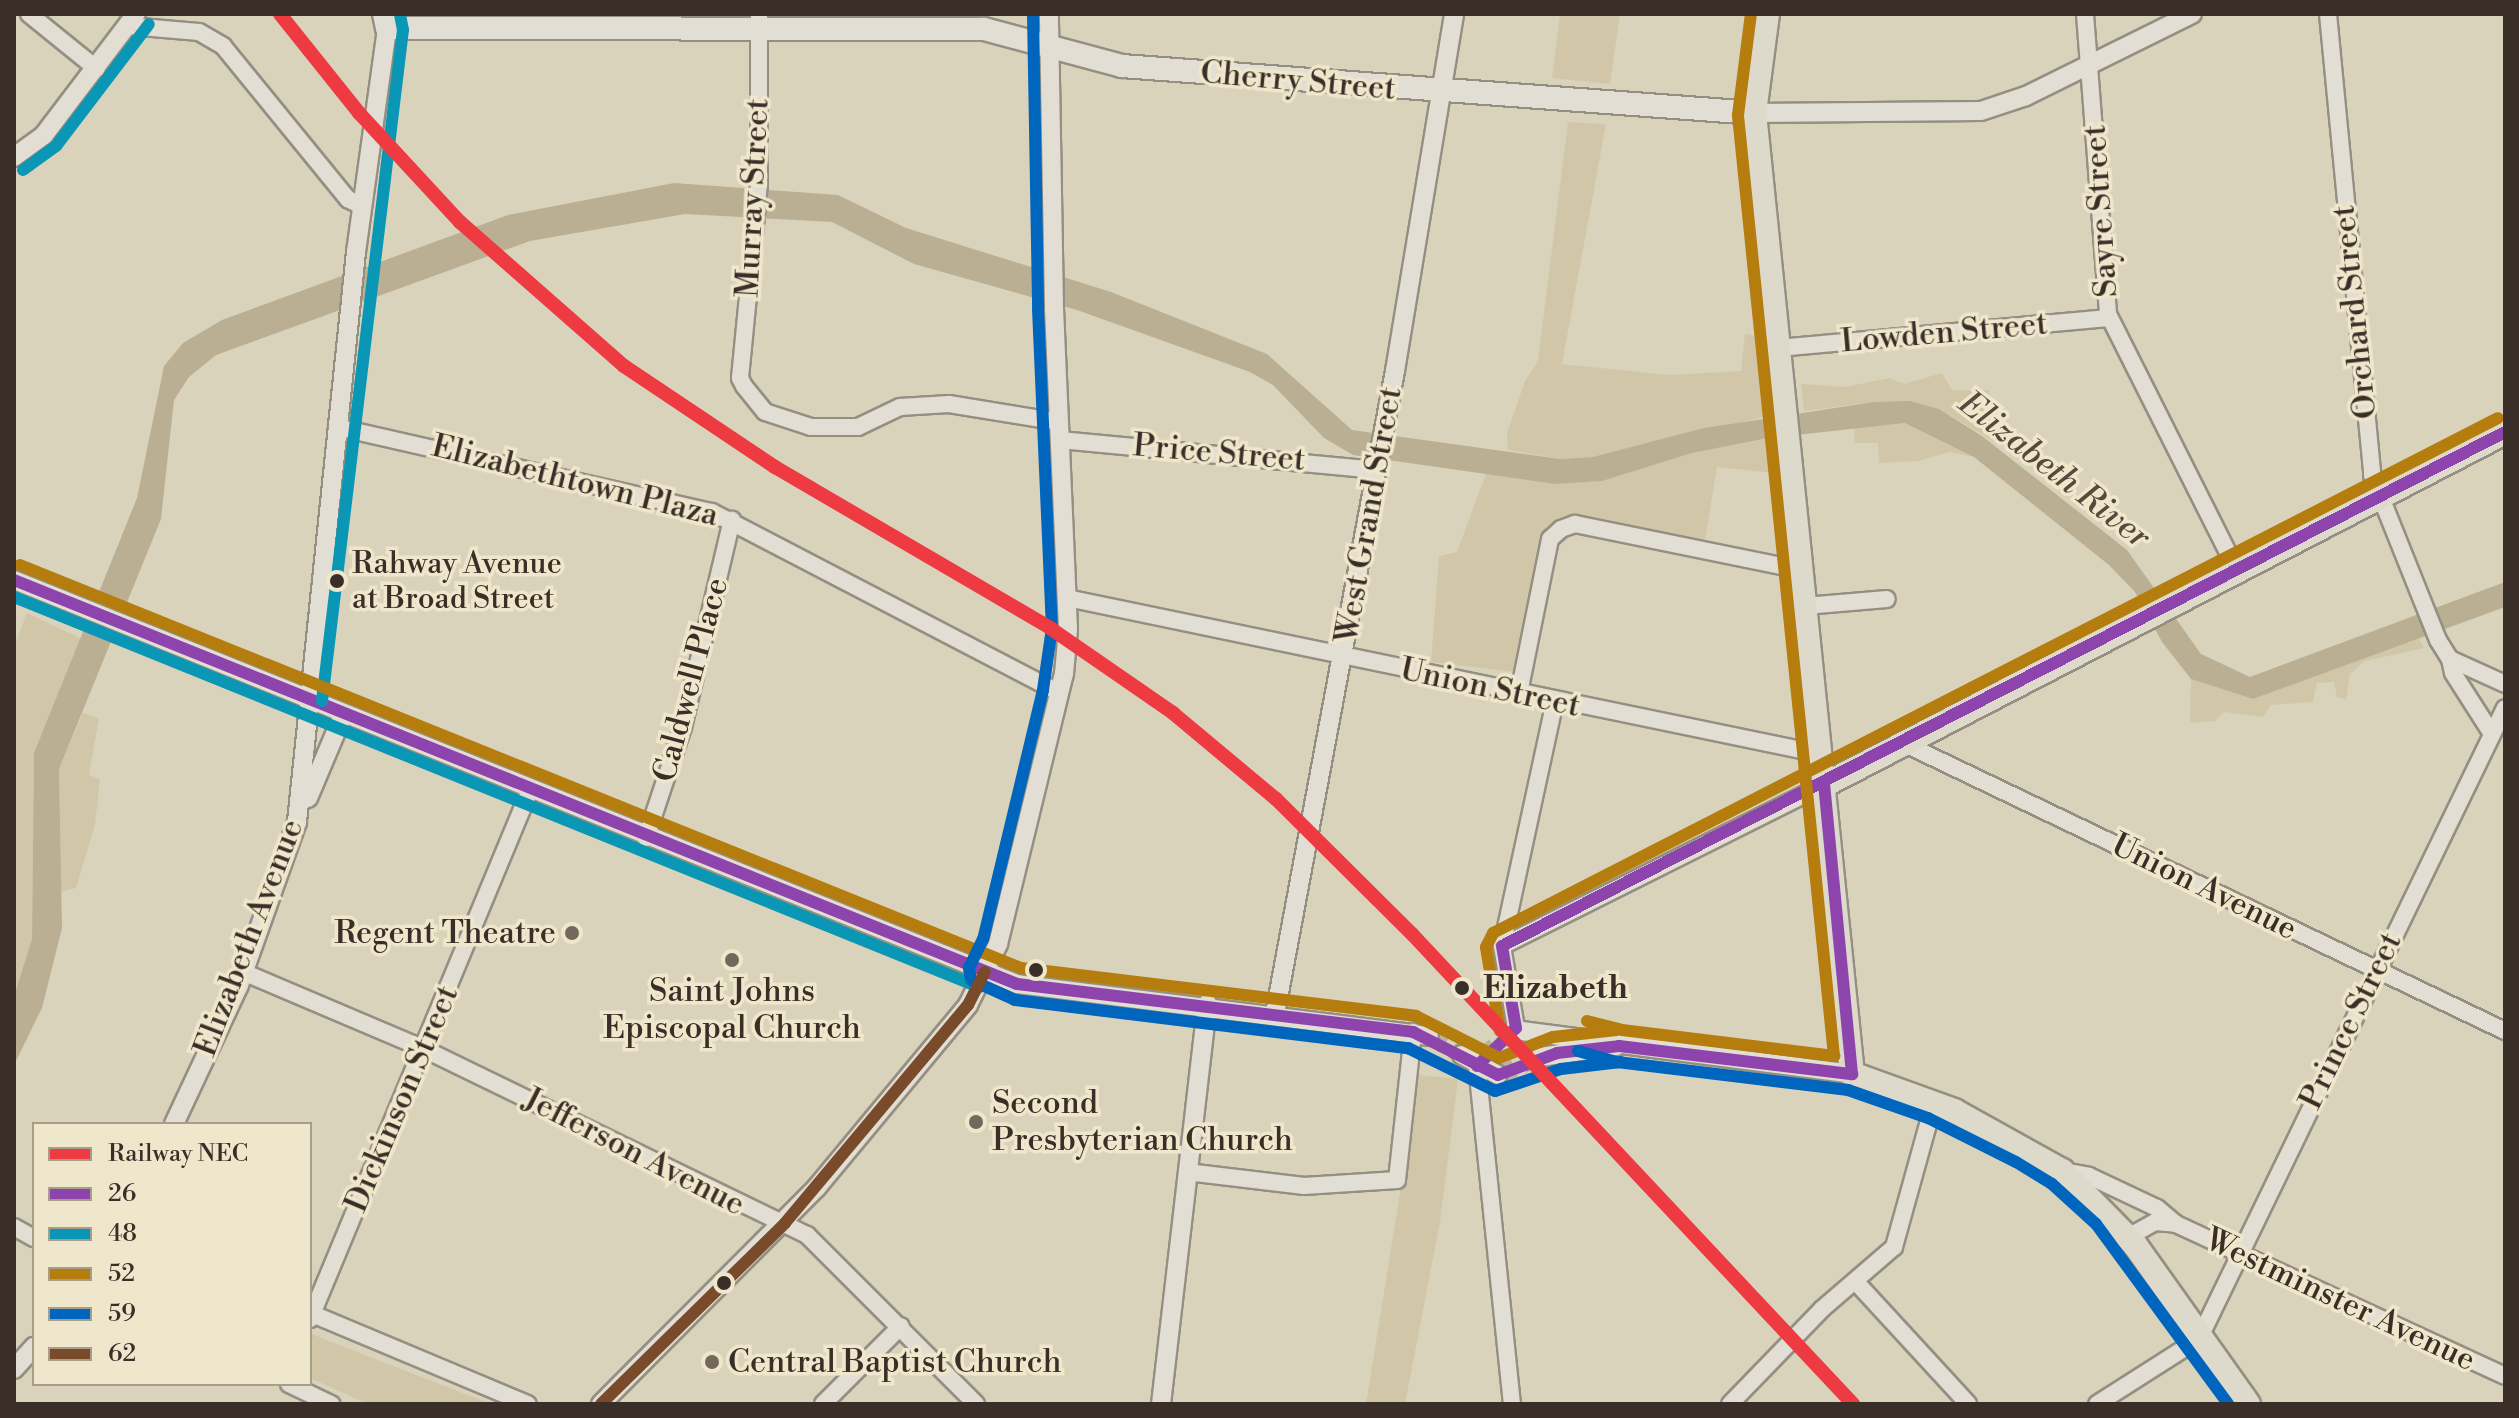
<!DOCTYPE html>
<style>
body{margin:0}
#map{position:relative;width:2519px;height:1418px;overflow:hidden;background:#dad3bc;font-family:"Libre Bodoni",serif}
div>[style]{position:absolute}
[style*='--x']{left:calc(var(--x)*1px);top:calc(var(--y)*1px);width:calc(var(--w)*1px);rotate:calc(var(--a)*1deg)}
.green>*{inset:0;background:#d1c7a8}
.water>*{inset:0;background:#baaf93}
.tertiary-tunnel>*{height:18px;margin-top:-9px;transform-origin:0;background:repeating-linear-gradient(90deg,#bab29e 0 18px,transparent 0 27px)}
.roads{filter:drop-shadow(2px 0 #958f82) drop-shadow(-2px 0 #958f82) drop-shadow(0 2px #958f82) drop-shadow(0 -2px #958f82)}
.minor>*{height:16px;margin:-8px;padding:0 8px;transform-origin:8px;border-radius:8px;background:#e2ded3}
.tertiary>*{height:18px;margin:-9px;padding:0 9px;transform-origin:9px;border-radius:9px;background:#e2ded3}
.secondary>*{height:22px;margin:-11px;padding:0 11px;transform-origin:11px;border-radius:11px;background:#e2ded3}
.primary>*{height:24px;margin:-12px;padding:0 12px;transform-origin:12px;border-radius:12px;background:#ddd9cb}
.bus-1>*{height:12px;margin:-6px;padding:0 6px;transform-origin:6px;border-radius:6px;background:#8e44ad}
.bus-2>*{height:12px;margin:-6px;padding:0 6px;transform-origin:6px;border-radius:6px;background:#0997b5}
.bus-3>*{height:12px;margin:-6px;padding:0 6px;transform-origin:6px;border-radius:6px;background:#b57c0e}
.bus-4>*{height:12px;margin:-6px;padding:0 6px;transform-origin:6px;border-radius:6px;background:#0065bd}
.bus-5>*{height:12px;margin:-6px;padding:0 6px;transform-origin:6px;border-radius:6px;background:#7a4b2a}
.rail-1>*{height:14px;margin:-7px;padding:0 7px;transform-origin:7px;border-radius:7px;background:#ee3a41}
.dots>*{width:22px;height:22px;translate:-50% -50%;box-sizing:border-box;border:4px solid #efe7cb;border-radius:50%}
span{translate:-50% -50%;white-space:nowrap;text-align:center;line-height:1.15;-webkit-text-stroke:7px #efe7cb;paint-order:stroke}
.bus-label{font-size:30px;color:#3a2e28}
.left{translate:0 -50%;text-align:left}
.street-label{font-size:32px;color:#3a2e28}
.poi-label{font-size:32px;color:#3a2e28}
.right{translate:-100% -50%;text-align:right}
.stop-label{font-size:32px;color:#3a2e28;font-weight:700}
.water-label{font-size:34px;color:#564a3e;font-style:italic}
.frame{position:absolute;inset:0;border:16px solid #3a2e28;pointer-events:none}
.legend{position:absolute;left:32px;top:1122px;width:280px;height:264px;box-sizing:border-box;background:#efe7cb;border:2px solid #a79d8a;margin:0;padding:10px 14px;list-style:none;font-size:24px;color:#3a2e28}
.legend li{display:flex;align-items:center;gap:16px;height:40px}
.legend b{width:40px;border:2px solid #a79d8a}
</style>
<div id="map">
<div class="green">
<div style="clip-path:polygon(1560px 14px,1620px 14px,1610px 84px,1552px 78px)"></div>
<div style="clip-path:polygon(1568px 122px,1606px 124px,1562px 364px,1669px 375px,1741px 371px,1745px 334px,1757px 336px,1764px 417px,1593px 457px,1560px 459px,1508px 450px,1507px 433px,1525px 381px,1538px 361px)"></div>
<div style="clip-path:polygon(1942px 373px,1952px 390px,1989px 390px,1994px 441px,1939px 409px,1874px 402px,1804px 411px,1801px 384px,1845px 387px,1890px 378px,1904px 384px)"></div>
<div style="clip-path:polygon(1905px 423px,1930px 431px,1974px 457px,1950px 452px,1918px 461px,1879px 463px,1878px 443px,1854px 443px,1855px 427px)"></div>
<div style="clip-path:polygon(1768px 438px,1773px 473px,1717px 467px,1705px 540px,1573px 516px,1546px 527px,1515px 672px,1431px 662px,1439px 556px,1457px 552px,1486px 473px,1555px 484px,1601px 481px,1692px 453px)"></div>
<div style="clip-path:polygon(27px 613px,82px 639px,34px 753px,32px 939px,14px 996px,14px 646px)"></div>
<div style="clip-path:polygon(2419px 638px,2424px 648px,2365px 661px,2350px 674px,2346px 700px,2337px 697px,2334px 682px,2317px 683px,2313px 702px,2271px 705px,2263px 717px,2224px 712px,2215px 721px,2190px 723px,2191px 679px,2253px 699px)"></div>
<div style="clip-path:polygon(83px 713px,99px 719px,89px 775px,100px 779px,95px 825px,76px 888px,61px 892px,59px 769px)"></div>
<div style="clip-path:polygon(1419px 1075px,1458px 1079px,1440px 1222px,1405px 1404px,1366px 1404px)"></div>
<div style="clip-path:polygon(310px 1333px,329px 1341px,491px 1404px,368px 1404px,310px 1378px)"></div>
</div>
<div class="water">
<div style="clip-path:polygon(674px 183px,838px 195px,906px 228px,1111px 292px,1267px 354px,1352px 430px,1560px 459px,1593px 457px,1704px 428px,1874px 402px,1910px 401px,1939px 409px,1982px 436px,2127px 550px,2201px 654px,2250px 677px,2505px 582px,2505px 607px,2253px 699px,2191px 679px,2162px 642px,2135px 592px,2109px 565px,1974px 457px,1905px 423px,1768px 438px,1692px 453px,1602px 481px,1555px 484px,1353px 455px,1324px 438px,1273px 385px,1250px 372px,1077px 310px,914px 264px,832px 222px,685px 214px,530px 241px,216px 355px,189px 377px,174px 400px,161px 519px,59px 769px,62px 928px,42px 1008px,14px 1065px,14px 996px,32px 939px,34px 753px,137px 498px,164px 366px,183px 343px,222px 320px,508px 215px)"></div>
</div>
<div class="tertiary-tunnel">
<div style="--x:1429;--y:1036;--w:38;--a:30"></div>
<div style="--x:1481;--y:1058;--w:43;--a:-40.3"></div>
<div style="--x:1498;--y:1075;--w:46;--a:-23.2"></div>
</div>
<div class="roads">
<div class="minor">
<div style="--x:29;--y:14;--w:87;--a:39"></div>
<div style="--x:759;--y:14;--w:170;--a:90"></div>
<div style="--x:759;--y:184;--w:195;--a:95.6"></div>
<div style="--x:740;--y:378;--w:9;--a:63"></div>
<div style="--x:744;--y:386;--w:33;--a:51"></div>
<div style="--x:765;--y:412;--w:48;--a:18.1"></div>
<div style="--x:811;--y:427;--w:47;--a:0"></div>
<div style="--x:858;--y:427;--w:47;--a:-25.5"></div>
<div style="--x:900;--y:407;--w:49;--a:-3.5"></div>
<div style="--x:949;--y:404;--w:111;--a:9.3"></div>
<div style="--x:2085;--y:14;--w:301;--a:85.6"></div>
<div style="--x:2108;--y:314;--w:285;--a:63.3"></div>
<div style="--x:2328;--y:14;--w:463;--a:84.5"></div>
<div style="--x:2372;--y:475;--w:178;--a:68.2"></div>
<div style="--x:2438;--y:640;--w:22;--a:58"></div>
<div style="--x:2450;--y:659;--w:60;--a:24.4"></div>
<div style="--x:129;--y:26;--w:70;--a:4.9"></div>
<div style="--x:199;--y:32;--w:28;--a:30"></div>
<div style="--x:223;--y:46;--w:198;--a:50.8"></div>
<div style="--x:348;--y:199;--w:16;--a:27"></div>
<div style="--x:1778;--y:348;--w:332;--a:-5.2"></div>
<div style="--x:337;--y:427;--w:385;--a:12.8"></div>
<div style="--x:712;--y:512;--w:391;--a:27.5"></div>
<div style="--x:1060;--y:440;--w:318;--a:5.4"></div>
<div style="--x:1067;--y:598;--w:769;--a:11.7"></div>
<div style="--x:1805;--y:606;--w:82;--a:-4.9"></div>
<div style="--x:2450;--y:659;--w:14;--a:78"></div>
<div style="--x:2453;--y:673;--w:72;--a:57.4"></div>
<div style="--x:1519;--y:693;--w:157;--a:-78.6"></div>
<div style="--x:1550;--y:539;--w:15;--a:-42"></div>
<div style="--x:1561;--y:529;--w:15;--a:-20"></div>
<div style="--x:1575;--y:524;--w:232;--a:11.5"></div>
<div style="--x:1903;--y:743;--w:667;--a:25.57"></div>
<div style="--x:646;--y:838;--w:117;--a:-71.6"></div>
<div style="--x:683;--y:727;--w:213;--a:-76.7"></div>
<div style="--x:1502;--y:946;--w:251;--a:-77.8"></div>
<div style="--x:243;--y:972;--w:197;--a:23"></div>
<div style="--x:424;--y:1049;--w:426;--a:25.9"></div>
<div style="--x:807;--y:1235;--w:239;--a:45"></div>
<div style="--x:1516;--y:1028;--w:83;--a:-99.7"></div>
<div style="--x:1502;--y:946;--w:360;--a:-26.6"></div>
<div style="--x:1477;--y:1066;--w:340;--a:84.1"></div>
<div style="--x:2062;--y:1171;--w:27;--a:10"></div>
<div style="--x:2089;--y:1176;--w:75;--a:25.2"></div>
<div style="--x:2157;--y:1208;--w:25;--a:40"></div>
<div style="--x:2176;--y:1224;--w:362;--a:24.8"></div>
<div style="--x:1187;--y:1172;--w:118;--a:6.8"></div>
<div style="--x:1304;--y:1186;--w:93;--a:-3.7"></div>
<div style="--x:1397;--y:1180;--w:149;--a:-83.8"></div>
<div style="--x:14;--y:1227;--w:23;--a:29"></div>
<div style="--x:2128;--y:1237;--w:31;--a:-29"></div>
<div style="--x:2155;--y:1222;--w:21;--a:5"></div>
<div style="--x:1856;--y:1282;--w:166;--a:47.4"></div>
<div style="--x:310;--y:1313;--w:236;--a:22.7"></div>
<div style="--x:310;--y:1319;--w:573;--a:-67.42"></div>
<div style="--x:289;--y:1384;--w:47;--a:25.5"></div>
<div style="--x:823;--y:1404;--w:110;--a:-45"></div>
<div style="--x:1730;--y:1404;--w:132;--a:-45.9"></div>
<div style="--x:1822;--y:1309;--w:95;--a:-40.7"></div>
<div style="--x:1894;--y:1247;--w:149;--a:-74.5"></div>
<div style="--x:2097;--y:1404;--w:121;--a:-32.5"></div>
<div style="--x:2199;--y:1339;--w:701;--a:-64.13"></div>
</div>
<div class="tertiary">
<div style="--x:1754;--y:113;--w:227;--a:-0.5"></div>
<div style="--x:1981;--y:111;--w:47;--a:-18.4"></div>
<div style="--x:2026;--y:96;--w:185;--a:-26.3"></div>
<div style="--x:14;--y:157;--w:37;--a:-36"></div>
<div style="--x:44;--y:135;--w:152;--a:-52.8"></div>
<div style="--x:14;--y:580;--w:1081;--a:21.94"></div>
<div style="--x:1017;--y:984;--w:415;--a:7.2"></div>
<div style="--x:308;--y:798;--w:90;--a:-67.1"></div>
<div style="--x:1275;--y:1014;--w:654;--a:-79.43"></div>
<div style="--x:1395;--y:371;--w:362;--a:-80.6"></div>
<div style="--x:1514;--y:1030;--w:341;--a:7.4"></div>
<div style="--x:1462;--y:1055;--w:41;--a:29.1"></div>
<div style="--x:1540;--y:1057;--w:77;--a:-8.2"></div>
<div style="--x:174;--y:1124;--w:153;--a:-64.9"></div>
<div style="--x:239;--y:985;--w:173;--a:-70.4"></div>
<div style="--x:297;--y:822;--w:573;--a:-84.09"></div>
<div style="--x:356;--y:252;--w:226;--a:-82.1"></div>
<div style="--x:14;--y:1369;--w:30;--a:-48"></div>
<div style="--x:601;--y:1404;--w:306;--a:-45.1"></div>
<div style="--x:817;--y:1187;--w:236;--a:-50.3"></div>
<div style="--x:968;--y:1005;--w:68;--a:-63.8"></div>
<div style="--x:998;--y:944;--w:278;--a:-76.3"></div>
<div style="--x:1064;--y:674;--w:45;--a:-84.9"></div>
<div style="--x:1068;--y:629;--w:321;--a:-92.5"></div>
<div style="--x:1054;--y:308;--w:294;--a:-91"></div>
<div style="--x:1161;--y:1404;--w:403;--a:-83.4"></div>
</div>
<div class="secondary">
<div style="--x:384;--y:14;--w:14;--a:78"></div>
<div style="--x:387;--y:28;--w:597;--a:0.1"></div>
<div style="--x:984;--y:29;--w:143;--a:15"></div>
<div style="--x:1122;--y:66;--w:634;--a:4.25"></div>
</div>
<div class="primary">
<div style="--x:1767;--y:14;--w:100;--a:97.5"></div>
<div style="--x:1754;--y:113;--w:966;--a:84.18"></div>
<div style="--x:1852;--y:1074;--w:109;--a:19.9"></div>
<div style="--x:1954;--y:1111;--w:124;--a:29.1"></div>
<div style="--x:2062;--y:1171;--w:104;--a:45.4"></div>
<div style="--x:2135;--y:1245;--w:195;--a:54.6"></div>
<div style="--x:1824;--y:785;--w:767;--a:-27.4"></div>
</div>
</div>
<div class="bus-1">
<div style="--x:14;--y:580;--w:1081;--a:21.94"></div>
<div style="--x:1017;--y:984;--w:399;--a:6.9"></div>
<div style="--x:1413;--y:1032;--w:95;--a:26.8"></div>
<div style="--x:1498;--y:1075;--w:63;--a:-20.4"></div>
<div style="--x:1557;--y:1053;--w:62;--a:-6.4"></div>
<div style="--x:1619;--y:1046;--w:235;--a:6.9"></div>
<div style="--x:1852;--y:1074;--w:290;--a:-95.5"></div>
<div style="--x:1477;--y:1066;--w:54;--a:-44.3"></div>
<div style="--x:1516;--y:1028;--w:83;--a:-99.7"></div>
<div style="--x:1502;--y:946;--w:1127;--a:-27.13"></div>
</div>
<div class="bus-2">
<div style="--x:23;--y:170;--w:41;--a:-36"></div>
<div style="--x:56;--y:146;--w:153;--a:-52.7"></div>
<div style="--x:14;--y:597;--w:1041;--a:22.01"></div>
<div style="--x:322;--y:701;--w:676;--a:-83.12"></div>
<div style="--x:403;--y:30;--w:16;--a:-101"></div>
</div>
<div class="bus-3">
<div style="--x:20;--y:565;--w:1079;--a:21.93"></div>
<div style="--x:1021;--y:968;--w:398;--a:6.9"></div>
<div style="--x:1416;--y:1016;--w:93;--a:26.8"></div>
<div style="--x:1499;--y:1058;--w:58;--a:-21.3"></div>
<div style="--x:1553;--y:1037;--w:64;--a:-6.2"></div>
<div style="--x:1587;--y:1021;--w:36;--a:14"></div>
<div style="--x:1622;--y:1030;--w:214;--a:7"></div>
<div style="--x:1834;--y:1056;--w:946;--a:-95.83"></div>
<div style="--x:1738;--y:115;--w:102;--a:-82.7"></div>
<div style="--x:1500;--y:1031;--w:85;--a:-99.5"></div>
<div style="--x:1486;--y:947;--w:16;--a:-63"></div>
<div style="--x:1493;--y:933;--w:1129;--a:-27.13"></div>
</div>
<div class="bus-4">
<div style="--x:1033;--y:14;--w:295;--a:89"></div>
<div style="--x:1038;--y:309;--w:319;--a:87.5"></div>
<div style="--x:1052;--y:628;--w:63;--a:98.3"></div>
<div style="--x:1043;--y:690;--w:256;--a:103.5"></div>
<div style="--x:983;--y:939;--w:32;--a:116"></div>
<div style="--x:969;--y:968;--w:12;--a:81"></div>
<div style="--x:971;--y:980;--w:48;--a:24.4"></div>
<div style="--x:1015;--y:1000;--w:396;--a:7"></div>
<div style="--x:1408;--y:1048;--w:97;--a:26.3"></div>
<div style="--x:1495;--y:1091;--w:70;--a:-18.4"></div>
<div style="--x:1561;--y:1069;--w:60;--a:-6.7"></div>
<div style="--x:1578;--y:1051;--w:41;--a:15.8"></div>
<div style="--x:1617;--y:1062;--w:233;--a:6.9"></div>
<div style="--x:1848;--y:1090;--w:85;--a:19.3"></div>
<div style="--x:1928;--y:1118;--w:98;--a:26.6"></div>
<div style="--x:2016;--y:1162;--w:42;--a:31.4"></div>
<div style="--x:2052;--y:1184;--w:59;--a:42.3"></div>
<div style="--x:2096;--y:1224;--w:223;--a:53.7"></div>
</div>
<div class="bus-5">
<div style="--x:601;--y:1404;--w:258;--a:-44.5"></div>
<div style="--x:785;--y:1223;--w:285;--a:-50"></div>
<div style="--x:968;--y:1005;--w:37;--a:-63"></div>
</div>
<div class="rail-1">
<div style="--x:280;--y:14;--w:127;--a:51.4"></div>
<div style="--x:359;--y:113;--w:149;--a:47.2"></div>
<div style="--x:460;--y:222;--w:218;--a:41.3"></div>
<div style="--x:624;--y:366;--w:182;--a:33.8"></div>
<div style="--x:775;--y:467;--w:319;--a:30.3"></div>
<div style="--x:1050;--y:628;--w:150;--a:34.6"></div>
<div style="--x:1173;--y:713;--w:134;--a:39.9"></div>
<div style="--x:1276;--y:799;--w:192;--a:44.8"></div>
<div style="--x:1412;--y:934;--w:645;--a:46.82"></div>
</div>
<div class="dots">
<div style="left:337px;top:581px;background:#3a2e28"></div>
<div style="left:572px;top:933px;background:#72685c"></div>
<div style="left:732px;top:960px;background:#72685c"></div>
<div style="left:1036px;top:970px;background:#3a2e28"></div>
<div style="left:1462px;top:988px;background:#3a2e28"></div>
<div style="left:976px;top:1122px;background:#72685c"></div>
<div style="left:724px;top:1283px;background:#3a2e28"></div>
<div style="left:712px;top:1362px;background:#72685c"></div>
</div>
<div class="bus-label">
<span class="left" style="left:352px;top:581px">Rahway Avenue<br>at Broad Street</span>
</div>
<div class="street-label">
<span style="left:1298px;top:81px;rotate:5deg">Cherry Street</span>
<span style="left:753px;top:198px;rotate:-87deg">Murray Street</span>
<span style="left:2101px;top:211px;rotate:-94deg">Sayre Street</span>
<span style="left:2355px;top:312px;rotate:-96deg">Orchard Street</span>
<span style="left:1944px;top:333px;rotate:-5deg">Lowden Street</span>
<span style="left:1219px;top:453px;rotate:5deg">Price Street</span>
<span style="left:575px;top:481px;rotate:14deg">Elizabethtown Plaza</span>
<span style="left:1369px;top:515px;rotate:-80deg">West Grand Street</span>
<span style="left:691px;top:680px;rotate:-75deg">Caldwell Place</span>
<span style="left:1490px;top:688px;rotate:12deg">Union Street</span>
<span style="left:2204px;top:887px;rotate:26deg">Union Avenue</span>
<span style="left:249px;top:938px;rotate:-69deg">Elizabeth Avenue</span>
<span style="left:2351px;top:1021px;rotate:-64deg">Prince Street</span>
<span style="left:402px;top:1099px;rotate:-67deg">Dickinson Street</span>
<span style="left:634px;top:1152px;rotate:27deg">Jefferson Avenue</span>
<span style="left:2340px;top:1300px;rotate:25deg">Westminster Avenue</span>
</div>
<div class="poi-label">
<span class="right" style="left:556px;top:933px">Regent Theatre</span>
<span style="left:732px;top:1010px">Saint Johns<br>Episcopal Church</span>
<span class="left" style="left:992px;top:1122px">Second<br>Presbyterian Church</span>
<span class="left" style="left:728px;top:1362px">Central Baptist Church</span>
</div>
<div class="stop-label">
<span class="left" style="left:1483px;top:988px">Elizabeth</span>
</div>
<div class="water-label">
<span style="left:2054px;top:471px;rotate:38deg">Elizabeth River</span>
</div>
<div class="frame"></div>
<ul class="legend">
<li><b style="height:10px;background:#ee3a41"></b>Railway NEC</li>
<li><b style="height:10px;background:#8e44ad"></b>26</li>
<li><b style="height:10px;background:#0997b5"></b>48</li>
<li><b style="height:10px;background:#b57c0e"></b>52</li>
<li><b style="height:10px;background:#0065bd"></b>59</li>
<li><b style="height:10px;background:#7a4b2a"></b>62</li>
</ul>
</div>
